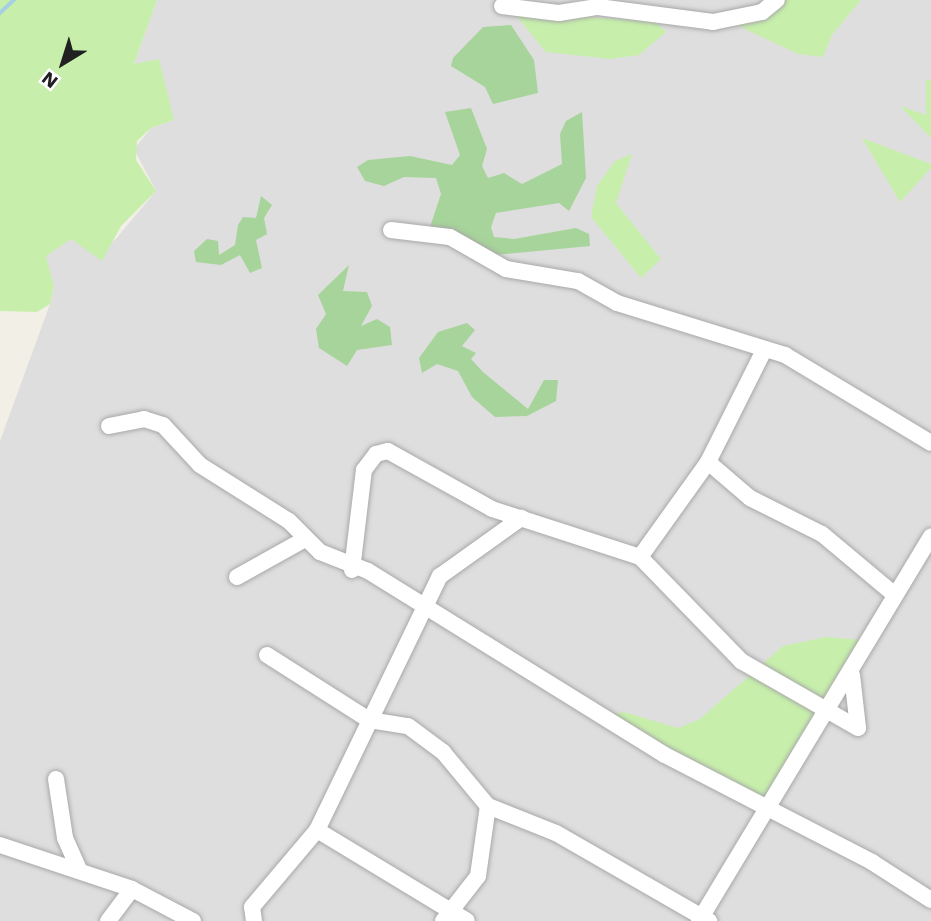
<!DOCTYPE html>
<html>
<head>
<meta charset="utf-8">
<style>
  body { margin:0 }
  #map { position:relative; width:931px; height:921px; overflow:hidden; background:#f2efe7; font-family:"Work Sans",sans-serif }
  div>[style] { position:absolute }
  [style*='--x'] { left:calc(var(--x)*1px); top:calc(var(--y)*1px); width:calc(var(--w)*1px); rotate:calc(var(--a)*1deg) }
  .residential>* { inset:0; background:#dfdede }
  .grass>* { inset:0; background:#c7efab }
  .forest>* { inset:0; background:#a6d49a }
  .stream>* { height:3.5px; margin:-1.75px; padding:0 1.75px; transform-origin:1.75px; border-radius:1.75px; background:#a5cfe2 }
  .roads { filter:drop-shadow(0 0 2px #a8a8a8) drop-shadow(0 0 2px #a8a8a8) }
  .street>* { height:16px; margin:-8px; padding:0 8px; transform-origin:8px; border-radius:8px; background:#fff }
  span { translate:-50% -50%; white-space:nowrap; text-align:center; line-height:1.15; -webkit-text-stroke:6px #fff; paint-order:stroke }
  .north { position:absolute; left:28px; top:28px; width:70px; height:70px; -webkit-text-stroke:5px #fff; paint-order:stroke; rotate:218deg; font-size:19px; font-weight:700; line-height:28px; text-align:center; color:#212121 }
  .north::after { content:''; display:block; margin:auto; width:24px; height:32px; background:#212121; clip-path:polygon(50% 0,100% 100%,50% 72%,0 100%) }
</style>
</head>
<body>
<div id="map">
  <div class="residential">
    <i style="clip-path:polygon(157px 0,931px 0,931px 921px,0 921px,0 441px,50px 304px,54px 286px,45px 256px,71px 239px,114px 241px,156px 191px,134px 149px,151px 128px,174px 120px,134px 64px)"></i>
  </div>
  <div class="grass">
    <i style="clip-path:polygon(0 0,157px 0,134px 64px,159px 59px,174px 120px,151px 128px,137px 141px,136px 160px,156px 191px,121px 226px,102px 261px,71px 239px,46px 256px,54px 286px,50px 304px,37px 312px,0 311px)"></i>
    <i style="clip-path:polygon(783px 0,861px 0,832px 35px,823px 57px,798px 54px,730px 22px)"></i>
    <i style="clip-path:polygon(514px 13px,655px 21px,666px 32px,639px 55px,610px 59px,546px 52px)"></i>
    <i style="clip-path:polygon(926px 80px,931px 80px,931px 138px,900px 106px,926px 115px)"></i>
    <i style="clip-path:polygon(862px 138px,931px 164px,931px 168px,900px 202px)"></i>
    <i style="clip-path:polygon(632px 154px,616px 203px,661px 259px,641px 278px,591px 217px,597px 186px,615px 161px)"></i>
    <i style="clip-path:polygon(826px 637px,872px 641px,769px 807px,609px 715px,624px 712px,678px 728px,700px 719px,783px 646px)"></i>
  </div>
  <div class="forest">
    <i style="clip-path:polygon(511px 25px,534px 60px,538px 93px,493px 104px,485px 87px,451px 66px,453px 58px,483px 27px)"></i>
    <i style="clip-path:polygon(471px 108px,487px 149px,482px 166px,488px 178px,504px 173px,522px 184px,562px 164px,560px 134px,566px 121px,582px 112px,586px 178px,569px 211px,559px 203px,496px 213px,491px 227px,494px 237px,514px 239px,576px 228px,589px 234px,590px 246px,484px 256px,428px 233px,441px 194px,436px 178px,404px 177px,384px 186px,365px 181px,357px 167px,368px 160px,410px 156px,452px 165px,460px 155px,445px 112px)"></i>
    <i style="clip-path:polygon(261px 196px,272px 205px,264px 218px,267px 234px,256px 240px,262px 268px,250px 273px,240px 255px,221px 265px,196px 262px,194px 251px,207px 239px,218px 241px,219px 255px,235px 245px,238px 225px,243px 217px,256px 218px)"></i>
    <i style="clip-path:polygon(349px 265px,343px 291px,367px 292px,372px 306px,361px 326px,377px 319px,390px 327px,392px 345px,357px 350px,347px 366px,319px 348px,316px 329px,326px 314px,318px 295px)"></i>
    <i style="clip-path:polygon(467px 323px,475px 330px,462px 346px,476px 353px,471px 359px,483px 372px,528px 409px,544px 380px,558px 380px,556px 401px,527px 416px,495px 417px,472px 397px,458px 371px,437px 364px,422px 373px,419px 358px,438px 332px)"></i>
  </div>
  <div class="stream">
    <i style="--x:0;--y:13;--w:19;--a:-43"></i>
  </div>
  <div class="roads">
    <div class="street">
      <i style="--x:502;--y:6;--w:57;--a:7"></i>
      <i style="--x:559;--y:13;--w:39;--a:-9"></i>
      <i style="--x:598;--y:7;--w:116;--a:7.4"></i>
      <i style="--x:713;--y:22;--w:50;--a:-11.5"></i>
      <i style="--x:762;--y:12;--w:19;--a:-39"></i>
      <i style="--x:391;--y:230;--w:59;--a:6.8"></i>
      <i style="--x:450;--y:237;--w:64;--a:29.7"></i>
      <i style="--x:506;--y:269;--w:73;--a:9.5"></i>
      <i style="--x:578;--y:281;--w:45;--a:29.4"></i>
      <i style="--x:617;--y:303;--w:176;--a:17.2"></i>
      <i style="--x:785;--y:355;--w:170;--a:31.1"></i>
      <i style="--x:109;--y:426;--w:36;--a:-11"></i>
      <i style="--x:144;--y:419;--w:20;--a:18"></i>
      <i style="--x:163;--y:425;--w:54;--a:47.2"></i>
      <i style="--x:200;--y:465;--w:105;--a:32.2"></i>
      <i style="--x:289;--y:521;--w:44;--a:45"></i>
      <i style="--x:320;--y:552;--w:52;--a:21.6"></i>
      <i style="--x:368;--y:571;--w:349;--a:31.8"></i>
      <i style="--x:665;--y:755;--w:233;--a:27.3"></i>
      <i style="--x:872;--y:862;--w:70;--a:32.8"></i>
      <i style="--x:708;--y:462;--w:55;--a:40.6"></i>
      <i style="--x:750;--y:498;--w:80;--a:26.6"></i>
      <i style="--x:822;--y:534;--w:95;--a:39.9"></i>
      <i style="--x:640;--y:557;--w:117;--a:-54.4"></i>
      <i style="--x:708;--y:462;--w:125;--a:-63.4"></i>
      <i style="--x:352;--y:570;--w:101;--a:-83.2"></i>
      <i style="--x:364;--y:470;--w:20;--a:-53"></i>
      <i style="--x:376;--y:454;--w:12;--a:-14"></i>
      <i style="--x:388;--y:451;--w:119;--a:29.1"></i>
      <i style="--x:492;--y:509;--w:156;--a:18"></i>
      <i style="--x:640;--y:557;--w:145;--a:45.8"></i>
      <i style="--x:741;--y:661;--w:135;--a:29.8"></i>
      <i style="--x:237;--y:577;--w:78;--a:-29.2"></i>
      <i style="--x:267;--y:655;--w:121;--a:32.5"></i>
      <i style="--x:369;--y:720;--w:39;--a:9"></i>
      <i style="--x:408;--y:726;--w:44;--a:36.6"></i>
      <i style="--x:443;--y:752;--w:70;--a:50.2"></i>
      <i style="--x:488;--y:806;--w:73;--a:21.7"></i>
      <i style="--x:556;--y:833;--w:177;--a:29.9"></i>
      <i style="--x:852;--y:675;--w:53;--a:83.5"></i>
      <i style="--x:56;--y:779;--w:60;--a:81.3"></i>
      <i style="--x:65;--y:838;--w:34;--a:66"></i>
      <i style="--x:317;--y:830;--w:175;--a:31.2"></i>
      <i style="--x:0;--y:845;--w:139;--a:18.4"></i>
      <i style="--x:132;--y:889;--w:69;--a:27.7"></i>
      <i style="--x:108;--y:921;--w:40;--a:-53"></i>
      <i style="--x:254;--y:921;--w:14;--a:-98"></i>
      <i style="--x:252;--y:907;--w:101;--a:-49.8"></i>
      <i style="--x:317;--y:830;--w:282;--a:-64.2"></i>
      <i style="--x:440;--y:576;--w:100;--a:-35.6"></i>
      <i style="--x:443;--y:921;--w:57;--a:-52.1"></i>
      <i style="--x:478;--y:876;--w:71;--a:-81.9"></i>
      <i style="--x:699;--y:921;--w:449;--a:-58.9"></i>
    </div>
  </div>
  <div class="north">N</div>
</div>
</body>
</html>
